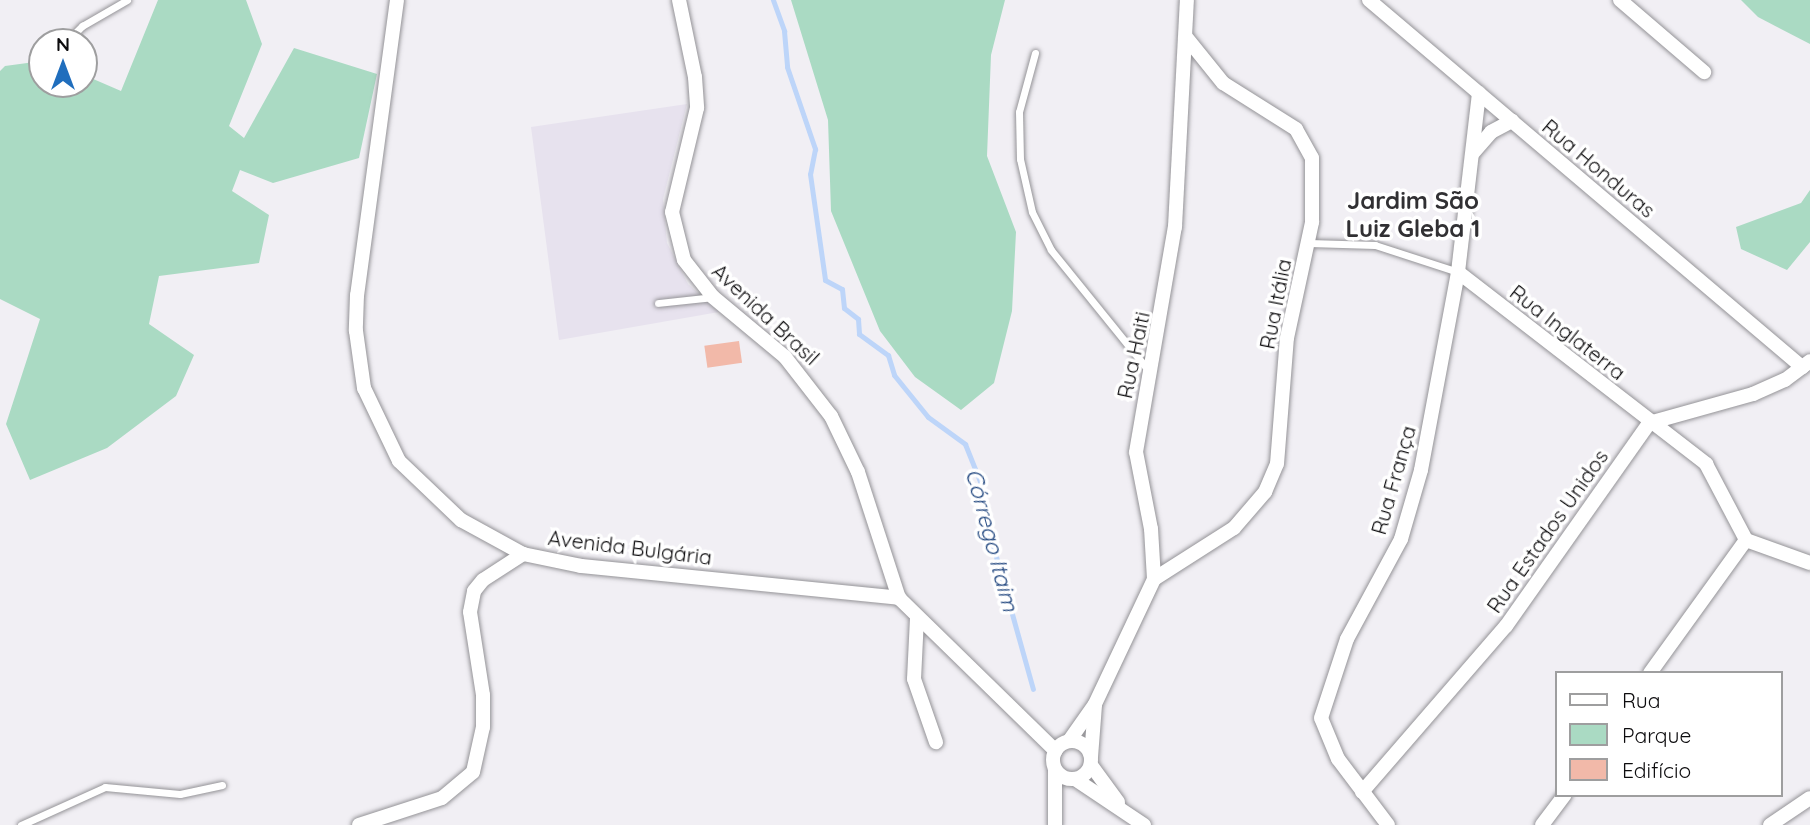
<!DOCTYPE html>
<html>
<head>
<meta charset="utf-8">
<style>
  body { margin:0 }
  #map { position:relative; width:1810px; height:825px; overflow:hidden; background:#f1eff4; font-family:Quicksand,sans-serif }
  div>[style] { position:absolute }
  [style*='--x'] { left:calc(var(--x)*1px); top:calc(var(--y)*1px); width:calc(var(--w)*1px); rotate:calc(var(--a)*1deg) }
  .built>* { inset:0; background:#e7e2ee }
  .green>* { inset:0; background:#aadac3 }
  .stream>* { height:5px; margin:-2.5px; padding:0 2.5px; transform-origin:2.5px; border-radius:2.5px; background:#bdd5f9 }
  .building>* { inset:0; background:#f2b9a9; transform-origin:0 0 }
  .roads { filter:drop-shadow(0 0 2px #949397) drop-shadow(0 0 2px #949397) }
  .service>* { height:7px; margin:-3.5px; padding:0 3.5px; transform-origin:3.5px; border-radius:3.5px; background:#fff }
  .minor>* { height:14px; margin:-7px; padding:0 7px; transform-origin:7px; border-radius:7px; background:#fff }
  .minor>.ring { margin:-7px; padding:0; box-sizing:content-box; background:none; border:14px solid #fff; border-radius:50% }
  span { translate:-50% -50%; white-space:nowrap; text-align:center; line-height:1.15; -webkit-text-stroke:7px #fff; paint-order:stroke }
  .street-label { font-size:21px; color:#0d0c0e }
  .water-label { font-size:23px; color:#284c83; font-style:italic }
  .quarter-label { font-size:24px; color:#313033; font-weight:700 }
  .legend { position:absolute; left:1555px; top:671px; width:228px; height:126px; box-sizing:border-box; background:#fff; border:2px solid #9e9e9f; margin:0; padding:9px 12px; list-style:none; font-size:21px; color:#0d0c0e }
  .legend li { display:flex; align-items:center; gap:14px; height:35px }
  .legend b { width:35px; border:2px solid #9e9e9f }
  .north { position:absolute; left:28px; top:28px; width:70px; height:70px; box-sizing:border-box; background:#fff; border:2px solid #9e9e9f; border-radius:50%; rotate:0deg; font-size:19px; font-weight:700; line-height:28px; text-align:center; color:#0d0c0e }
  .north::after { content:''; display:block; margin:auto; width:24px; height:32px; background:#206ebd; clip-path:polygon(50% 0,100% 100%,50% 72%,0 100%) }
</style>
</head>
<body>
<div id="map">
  <div class="built">
    <i style="clip-path:polygon(687px 104px,663px 199px,667px 243px,688px 284px,719px 312px,559px 340px,531px 127px)"></i>
  </div>
  <div class="green">
    <i style="clip-path:polygon(158px 0,246px 0,262px 44px,229px 126px,244px 138px,294px 48px,377px 74px,359px 158px,273px 183px,240px 170px,232px 191px,269px 215px,259px 263px,159px 276px,149px 324px,194px 355px,176px 396px,107px 448px,30px 480px,6px 424px,40px 319px,0 299px,0 71px,5px 66px,42px 61px,42px 84px,84px 84px,84px 75px,121px 91px)"></i>
    <i style="clip-path:polygon(791px 0,1005px 0,991px 55px,987px 156px,1016px 232px,1012px 311px,994px 383px,961px 410px,915px 377px,880px 331px,831px 211px,828px 120px)"></i>
    <i style="clip-path:polygon(1741px 0,1810px 0,1810px 44px,1758px 17px)"></i>
    <i style="clip-path:polygon(1810px 190px,1810px 242px,1787px 270px,1741px 249px,1736px 227px,1801px 203px)"></i>
  </div>
  <div class="stream">
    <i style="--x:773;--y:0;--w:33;--a:70"></i>
    <i style="--x:784;--y:31;--w:36;--a:85"></i>
    <i style="--x:787;--y:67;--w:87;--a:71.1"></i>
    <i style="--x:815;--y:149;--w:25;--a:101"></i>
    <i style="--x:810;--y:174;--w:107;--a:81.9"></i>
    <i style="--x:825;--y:280;--w:19;--a:28"></i>
    <i style="--x:842;--y:289;--w:19;--a:84"></i>
    <i style="--x:844;--y:308;--w:18;--a:38"></i>
    <i style="--x:858;--y:319;--w:15;--a:86"></i>
    <i style="--x:859;--y:334;--w:36;--a:36"></i>
    <i style="--x:888;--y:355;--w:21;--a:73"></i>
    <i style="--x:894;--y:375;--w:54;--a:51"></i>
    <i style="--x:928;--y:417;--w:46;--a:36.1"></i>
    <i style="--x:965;--y:444;--w:43;--a:68.2"></i>
    <i style="--x:981;--y:484;--w:45;--a:81"></i>
    <i style="--x:988;--y:528;--w:167;--a:74.4"></i>
  </div>
  <div class="building">
    <i style="left:739px;top:341px;width:22px;height:35px;rotate:82deg"></i>
  </div>
  <div class="roads">
    <div class="service">
      <i style="--x:66;--y:42;--w:23;--a:-45"></i>
      <i style="--x:82;--y:26;--w:52;--a:-30"></i>
      <i style="--x:1035;--y:53;--w:61;--a:105.2"></i>
      <i style="--x:1019;--y:112;--w:47;--a:88.8"></i>
      <i style="--x:1020;--y:159;--w:54;--a:77.2"></i>
      <i style="--x:1032;--y:212;--w:42;--a:63.4"></i>
      <i style="--x:1051;--y:250;--w:156;--a:51"></i>
      <i style="--x:1309;--y:243;--w:66;--a:1.7"></i>
      <i style="--x:1375;--y:245;--w:87;--a:18"></i>
      <i style="--x:658;--y:303;--w:55;--a:-6.2"></i>
      <i style="--x:21;--y:825;--w:92;--a:-24.3"></i>
      <i style="--x:105;--y:787;--w:75;--a:5.3"></i>
      <i style="--x:180;--y:794;--w:43;--a:-12.1"></i>
    </div>
    <div class="minor">
      <i style="--x:397;--y:0;--w:298;--a:97.7"></i>
      <i style="--x:357;--y:295;--w:36;--a:92"></i>
      <i style="--x:356;--y:331;--w:58;--a:82"></i>
      <i style="--x:364;--y:388;--w:81;--a:64.4"></i>
      <i style="--x:399;--y:461;--w:86;--a:43.6"></i>
      <i style="--x:461;--y:520;--w:71;--a:28.7"></i>
      <i style="--x:523;--y:554;--w:59;--a:11.7"></i>
      <i style="--x:581;--y:566;--w:320;--a:5.7"></i>
      <i style="--x:679;--y:0;--w:79;--a:78.3"></i>
      <i style="--x:695;--y:77;--w:31;--a:86"></i>
      <i style="--x:697;--y:108;--w:107;--a:103.5"></i>
      <i style="--x:672;--y:212;--w:49;--a:76"></i>
      <i style="--x:684;--y:260;--w:47;--a:51.9"></i>
      <i style="--x:713;--y:297;--w:94;--a:39.8"></i>
      <i style="--x:785;--y:357;--w:75;--a:52.1"></i>
      <i style="--x:831;--y:416;--w:62;--a:64.3"></i>
      <i style="--x:858;--y:472;--w:133;--a:72"></i>
      <i style="--x:899;--y:598;--w:219;--a:44.3"></i>
      <i style="--x:1369;--y:0;--w:568;--a:40.28"></i>
      <i style="--x:1620;--y:0;--w:111;--a:40.6"></i>
      <i style="--x:1473;--y:153;--w:28;--a:-49"></i>
      <i style="--x:1491;--y:132;--w:24;--a:-28"></i>
      <i style="--x:1458;--y:272;--w:314;--a:37.7"></i>
      <i style="--x:1706;--y:464;--w:86;--a:62.2"></i>
      <i style="--x:1154;--y:579;--w:95;--a:-32.5"></i>
      <i style="--x:1234;--y:528;--w:48;--a:-49.3"></i>
      <i style="--x:1265;--y:492;--w:30;--a:-67"></i>
      <i style="--x:1277;--y:464;--w:126;--a:-85.5"></i>
      <i style="--x:1287;--y:338;--w:119;--a:-77.8"></i>
      <i style="--x:1312;--y:222;--w:64;--a:-90"></i>
      <i style="--x:1312;--y:158;--w:33;--a:-119"></i>
      <i style="--x:1296;--y:129;--w:86;--a:-147.8"></i>
      <i style="--x:1223;--y:83;--w:59;--a:-128.8"></i>
      <i style="--x:917;--y:618;--w:61;--a:92.8"></i>
      <i style="--x:914;--y:679;--w:67;--a:70.8"></i>
      <i style="--x:1650;--y:673;--w:164;--a:-54.2"></i>
      <i style="--x:1746;--y:540;--w:68;--a:19.8"></i>
      <i style="--x:1069;--y:741;--w:45;--a:-54.9"></i>
      <i style="--x:1095;--y:704;--w:138;--a:-64.7"></i>
      <i style="--x:1154;--y:579;--w:50;--a:-93.4"></i>
      <i style="--x:1151;--y:529;--w:78;--a:-101"></i>
      <i style="--x:1136;--y:452;--w:228;--a:-80.2"></i>
      <i style="--x:1175;--y:227;--w:227;--a:-87"></i>
      <i class="ring" style="left:1053px;top:741px;width:24px;height:24px"></i>
      <i style="--x:1091;--y:757;--w:52;--a:-85.6"></i>
      <i style="--x:1091;--y:765;--w:46;--a:53.9"></i>
      <i style="--x:1075;--y:779;--w:83;--a:33.7"></i>
      <i style="--x:1362;--y:792;--w:220;--a:-49.1"></i>
      <i style="--x:1506;--y:626;--w:248;--a:-54.8"></i>
      <i style="--x:1649;--y:423;--w:108;--a:-15.6"></i>
      <i style="--x:1753;--y:394;--w:35;--a:-24"></i>
      <i style="--x:1785;--y:380;--w:31;--a:-37"></i>
      <i style="--x:359;--y:825;--w:87;--a:-18"></i>
      <i style="--x:442;--y:798;--w:40;--a:-40"></i>
      <i style="--x:473;--y:772;--w:46;--a:-77.5"></i>
      <i style="--x:483;--y:727;--w:32;--a:-90"></i>
      <i style="--x:483;--y:695;--w:84;--a:-98.9"></i>
      <i style="--x:470;--y:612;--w:21;--a:-79"></i>
      <i style="--x:474;--y:591;--w:14;--a:-51"></i>
      <i style="--x:483;--y:580;--w:48;--a:-33"></i>
      <i style="--x:1055;--y:825;--w:56;--a:-90"></i>
      <i style="--x:1388;--y:825;--w:83;--a:-127.1"></i>
      <i style="--x:1338;--y:759;--w:44;--a:-112.5"></i>
      <i style="--x:1321;--y:718;--w:83;--a:-71.8"></i>
      <i style="--x:1347;--y:639;--w:114;--a:-61.6"></i>
      <i style="--x:1401;--y:539;--w:72;--a:-73.8"></i>
      <i style="--x:1421;--y:470;--w:201;--a:-79.4"></i>
      <i style="--x:1458;--y:272;--w:180;--a:-83.3"></i>
      <i style="--x:1542;--y:825;--w:38;--a:-53"></i>
      <i style="--x:1770;--y:825;--w:48;--a:-34"></i>
    </div>
  </div>
  <div class="street-label">
    <span style="left:1599px;top:168px;rotate:40deg">Rua Honduras</span>
    <span style="left:1275px;top:304px;rotate:-79deg">Rua Itália</span>
    <span style="left:766px;top:314px;rotate:43deg">Avenida Brasil</span>
    <span style="left:1568px;top:332px;rotate:38deg">Rua Inglaterra</span>
    <span style="left:1133px;top:355px;rotate:-78deg">Rua Haiti</span>
    <span style="left:1393px;top:480px;rotate:-74deg">Rua França</span>
    <span style="left:1547px;top:531px;rotate:-55deg">Rua Estados Unidos</span>
    <span style="left:630px;top:547px;rotate:7deg">Avenida Bulgária</span>
  </div>
  <div class="water-label">
    <span style="left:992px;top:540px;rotate:75deg">Córrego Itaim</span>
  </div>
  <div class="quarter-label">
    <span style="left:1413px;top:215px">Jardim São<br>Luiz Gleba 1</span>
  </div>
  <ul class="legend">
  <li><b style="height:9px;background:#fff"></b>Rua</li>
  <li><b style="height:19px;background:#aadac3"></b>Parque</li>
  <li><b style="height:19px;background:#f2b9a9"></b>Edifício</li>
  </ul>
  <div class="north">N</div>
</div>
</body>
</html>
